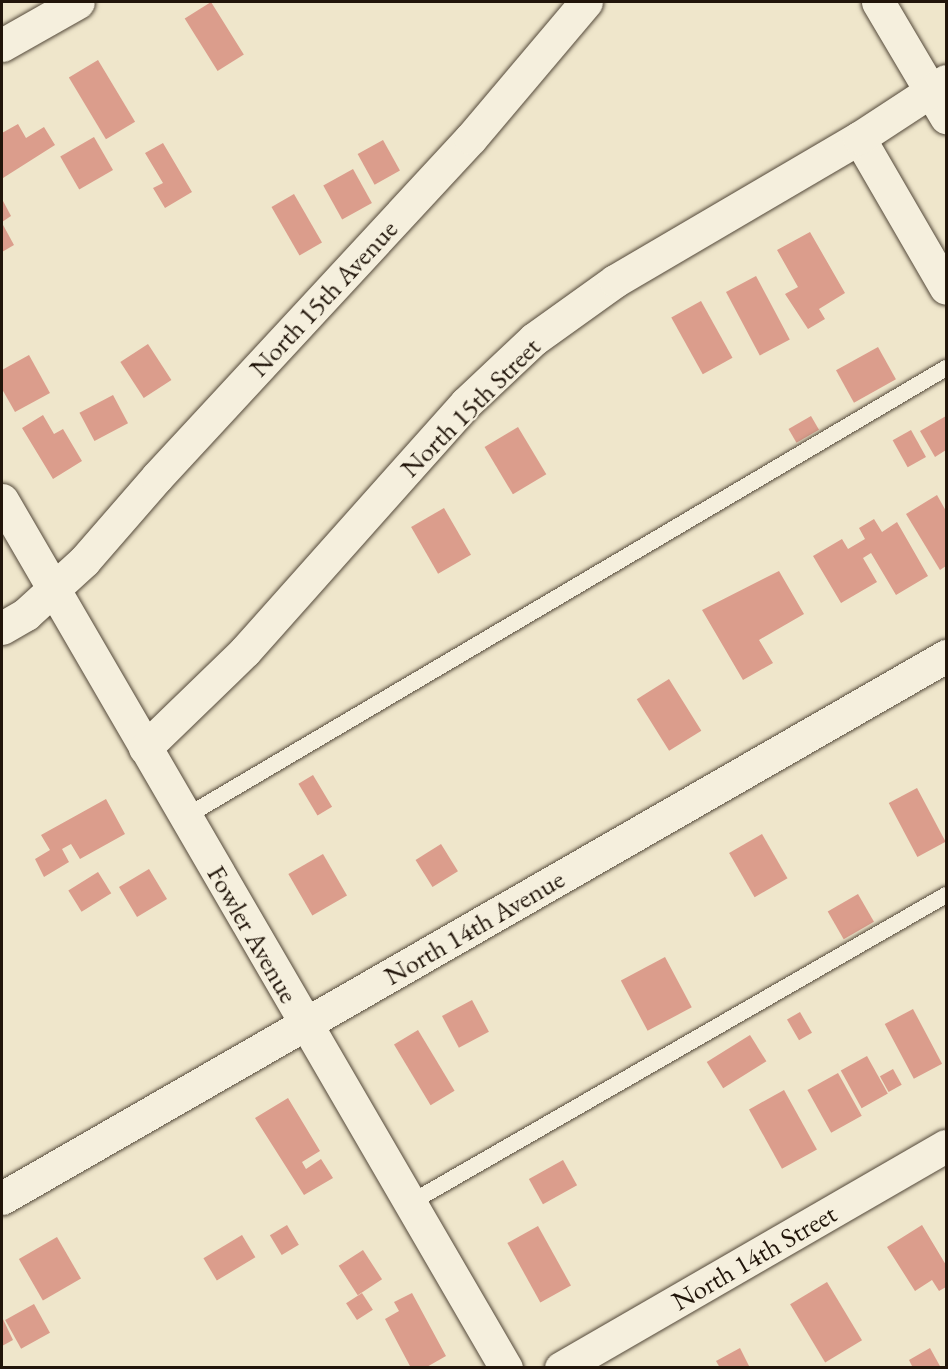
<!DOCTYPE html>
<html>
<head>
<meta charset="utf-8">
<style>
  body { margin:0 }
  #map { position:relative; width:948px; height:1369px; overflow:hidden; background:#efe6cb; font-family:"EB Garamond",serif }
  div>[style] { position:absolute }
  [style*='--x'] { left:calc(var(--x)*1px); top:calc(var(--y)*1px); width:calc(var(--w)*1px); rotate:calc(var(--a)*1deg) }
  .building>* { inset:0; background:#db9d8c; transform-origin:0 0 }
  .roads { filter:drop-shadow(0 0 2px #54493a) drop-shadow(0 0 2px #54493a) }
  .lane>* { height:16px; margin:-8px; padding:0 8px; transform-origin:8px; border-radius:8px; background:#f5efdd }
  .street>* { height:33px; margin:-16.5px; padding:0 16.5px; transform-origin:16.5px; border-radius:16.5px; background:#f5efdd }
  .secondary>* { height:33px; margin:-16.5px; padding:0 16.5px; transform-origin:16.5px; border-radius:16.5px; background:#f5efdd }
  span { translate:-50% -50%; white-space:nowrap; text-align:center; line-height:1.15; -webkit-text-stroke:4.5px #f5efdd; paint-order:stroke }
  .street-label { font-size:27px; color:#21150a }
  .frame { position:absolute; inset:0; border:3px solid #21150a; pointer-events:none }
</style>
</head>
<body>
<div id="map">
  <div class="building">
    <i style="left:211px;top:2px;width:62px;height:31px;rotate:58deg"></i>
    <i style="left:98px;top:60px;width:72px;height:34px;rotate:59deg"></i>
    <i style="clip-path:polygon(18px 124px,26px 138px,44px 127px,55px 145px,3px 178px,2px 133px)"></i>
    <i style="left:94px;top:137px;width:38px;height:39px;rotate:60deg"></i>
    <i style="left:383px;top:140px;width:35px;height:29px;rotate:61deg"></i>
    <i style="clip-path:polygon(163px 143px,192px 192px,165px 208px,153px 188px,163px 183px,145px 153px)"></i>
    <i style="left:353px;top:169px;width:39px;height:34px;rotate:61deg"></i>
    <i style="left:294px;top:194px;width:56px;height:26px;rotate:60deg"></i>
    <i style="clip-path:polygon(2px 199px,11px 216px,2px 222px)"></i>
    <i style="clip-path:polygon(2px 223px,14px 245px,2px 252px)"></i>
    <i style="clip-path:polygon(810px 232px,845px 293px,819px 309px,825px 319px,808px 329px,785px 294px,798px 287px,777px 250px)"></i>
    <i style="left:756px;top:276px;width:72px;height:34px;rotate:62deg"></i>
    <i style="left:701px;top:301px;width:65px;height:34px;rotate:61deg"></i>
    <i style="left:148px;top:344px;width:43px;height:33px;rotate:57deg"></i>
    <i style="left:878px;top:347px;width:37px;height:48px;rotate:61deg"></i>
    <i style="clip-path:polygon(29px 355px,50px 393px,15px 412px,2px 389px,2px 370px)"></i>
    <i style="left:113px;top:395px;width:32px;height:38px;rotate:62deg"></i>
    <i style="clip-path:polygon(43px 415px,54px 434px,63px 429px,82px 461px,53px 479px,22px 428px)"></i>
    <i style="left:811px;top:416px;width:16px;height:26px;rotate:60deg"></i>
    <i style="clip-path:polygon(946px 416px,946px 450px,935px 457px,920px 431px)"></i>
    <i style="left:518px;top:427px;width:55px;height:39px;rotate:59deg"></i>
    <i style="left:911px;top:430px;width:31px;height:21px;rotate:61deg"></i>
    <i style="clip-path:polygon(937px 495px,946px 511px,946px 566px,940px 570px,906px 514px)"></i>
    <i style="left:444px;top:508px;width:54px;height:38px;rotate:60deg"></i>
    <i style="clip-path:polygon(874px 519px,882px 532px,897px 522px,928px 576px,896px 595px,871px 553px,863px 558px,877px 582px,841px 603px,813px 556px,842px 539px,848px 549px,865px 539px,859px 528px)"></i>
    <i style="clip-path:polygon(779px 571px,804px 614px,759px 640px,773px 663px,743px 680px,702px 610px)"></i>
    <i style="left:669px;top:679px;width:61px;height:38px;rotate:58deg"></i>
    <i style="left:313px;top:775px;width:37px;height:17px;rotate:59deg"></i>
    <i style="left:917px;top:788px;width:61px;height:32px;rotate:62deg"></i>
    <i style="clip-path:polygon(106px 799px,125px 834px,80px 859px,71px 844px,62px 849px,69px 862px,44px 877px,35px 859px,50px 850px,41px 835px)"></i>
    <i style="left:762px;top:834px;width:51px;height:38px;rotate:60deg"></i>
    <i style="left:441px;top:844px;width:32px;height:30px;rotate:58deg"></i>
    <i style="left:323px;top:854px;width:48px;height:40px;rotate:60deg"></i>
    <i style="left:149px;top:869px;width:35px;height:35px;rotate:59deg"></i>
    <i style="left:98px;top:872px;width:25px;height:35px;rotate:58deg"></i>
    <i style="left:858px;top:894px;width:32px;height:35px;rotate:60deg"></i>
    <i style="left:665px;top:957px;width:57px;height:50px;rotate:62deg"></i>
    <i style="left:472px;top:1000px;width:36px;height:34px;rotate:62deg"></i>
    <i style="left:913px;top:1009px;width:62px;height:32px;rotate:62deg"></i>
    <i style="left:800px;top:1012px;width:24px;height:15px;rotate:60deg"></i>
    <i style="left:418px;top:1030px;width:71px;height:28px;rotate:59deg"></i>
    <i style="left:750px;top:1035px;width:31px;height:51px;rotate:58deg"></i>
    <i style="left:867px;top:1056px;width:43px;height:30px;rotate:61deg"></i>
    <i style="left:893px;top:1069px;width:18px;height:15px;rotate:61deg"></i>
    <i style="left:838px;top:1073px;width:49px;height:35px;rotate:61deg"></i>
    <i style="left:784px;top:1090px;width:68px;height:40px;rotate:61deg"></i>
    <i style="clip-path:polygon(288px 1098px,320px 1151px,302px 1162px,306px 1169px,321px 1159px,333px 1178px,304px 1195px,255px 1118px)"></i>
    <i style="left:563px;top:1160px;width:29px;height:39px;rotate:61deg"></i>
    <i style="left:287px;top:1225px;width:23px;height:20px;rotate:59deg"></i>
    <i style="clip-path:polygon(922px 1225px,946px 1265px,946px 1287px,939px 1291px,932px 1280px,915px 1291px,887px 1247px)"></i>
    <i style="left:538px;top:1226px;width:68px;height:35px;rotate:61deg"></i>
    <i style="left:242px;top:1235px;width:26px;height:45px;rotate:59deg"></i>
    <i style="left:57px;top:1237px;width:48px;height:44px;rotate:60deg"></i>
    <i style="left:363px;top:1250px;width:35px;height:29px;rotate:57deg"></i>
    <i style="left:827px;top:1282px;width:68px;height:43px;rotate:59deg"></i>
    <i style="left:362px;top:1293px;width:20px;height:19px;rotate:57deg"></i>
    <i style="clip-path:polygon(412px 1293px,446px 1356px,425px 1368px,411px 1368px,385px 1319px,399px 1311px,394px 1302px)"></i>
    <i style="left:34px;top:1304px;width:33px;height:33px;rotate:61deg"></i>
    <i style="clip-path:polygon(2px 1317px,13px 1340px,2px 1346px)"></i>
    <i style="clip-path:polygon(740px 1348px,750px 1368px,720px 1368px,716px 1361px)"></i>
    <i style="clip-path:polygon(930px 1348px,941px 1368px,913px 1368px,909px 1360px)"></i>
  </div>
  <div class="roads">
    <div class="lane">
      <i style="--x:185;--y:817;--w:884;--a:-30.54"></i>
      <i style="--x:410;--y:1203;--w:618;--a:-29.88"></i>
    </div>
    <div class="street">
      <i style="--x:878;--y:2;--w:134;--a:59.4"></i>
      <i style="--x:859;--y:138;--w:173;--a:59.9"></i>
      <i style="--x:2;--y:500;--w:1004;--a:59.86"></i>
      <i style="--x:2;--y:628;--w:28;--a:-30"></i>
      <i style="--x:26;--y:614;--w:79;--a:-42.4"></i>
      <i style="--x:84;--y:561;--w:111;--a:-49"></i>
      <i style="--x:157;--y:477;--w:462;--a:-47.2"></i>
      <i style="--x:471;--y:138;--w:178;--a:-49.8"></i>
      <i style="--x:145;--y:748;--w:139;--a:-44.1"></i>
      <i style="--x:245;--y:651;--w:332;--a:-48.3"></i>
      <i style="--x:466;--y:403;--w:93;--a:-43.3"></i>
      <i style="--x:534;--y:339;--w:100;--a:-35.6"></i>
      <i style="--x:615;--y:281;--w:283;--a:-30.4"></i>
      <i style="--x:859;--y:138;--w:104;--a:-33.2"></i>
      <i style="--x:2;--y:1198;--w:1089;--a:-29.86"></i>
      <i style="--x:561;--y:1368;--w:444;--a:-30"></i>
    </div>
    <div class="secondary">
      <i style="--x:2;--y:45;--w:87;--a:-29.5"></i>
    </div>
  </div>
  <div class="street-label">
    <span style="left:323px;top:298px;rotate:-47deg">North 15th Avenue</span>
    <span style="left:470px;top:407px;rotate:-45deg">North 15th Street</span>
    <span style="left:474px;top:927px;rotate:-30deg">North 14th Avenue</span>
    <span style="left:253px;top:934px;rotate:60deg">Fowler Avenue</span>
    <span style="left:754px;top:1257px;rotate:-30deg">North 14th Street</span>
  </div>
  <div class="frame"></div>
</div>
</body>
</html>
